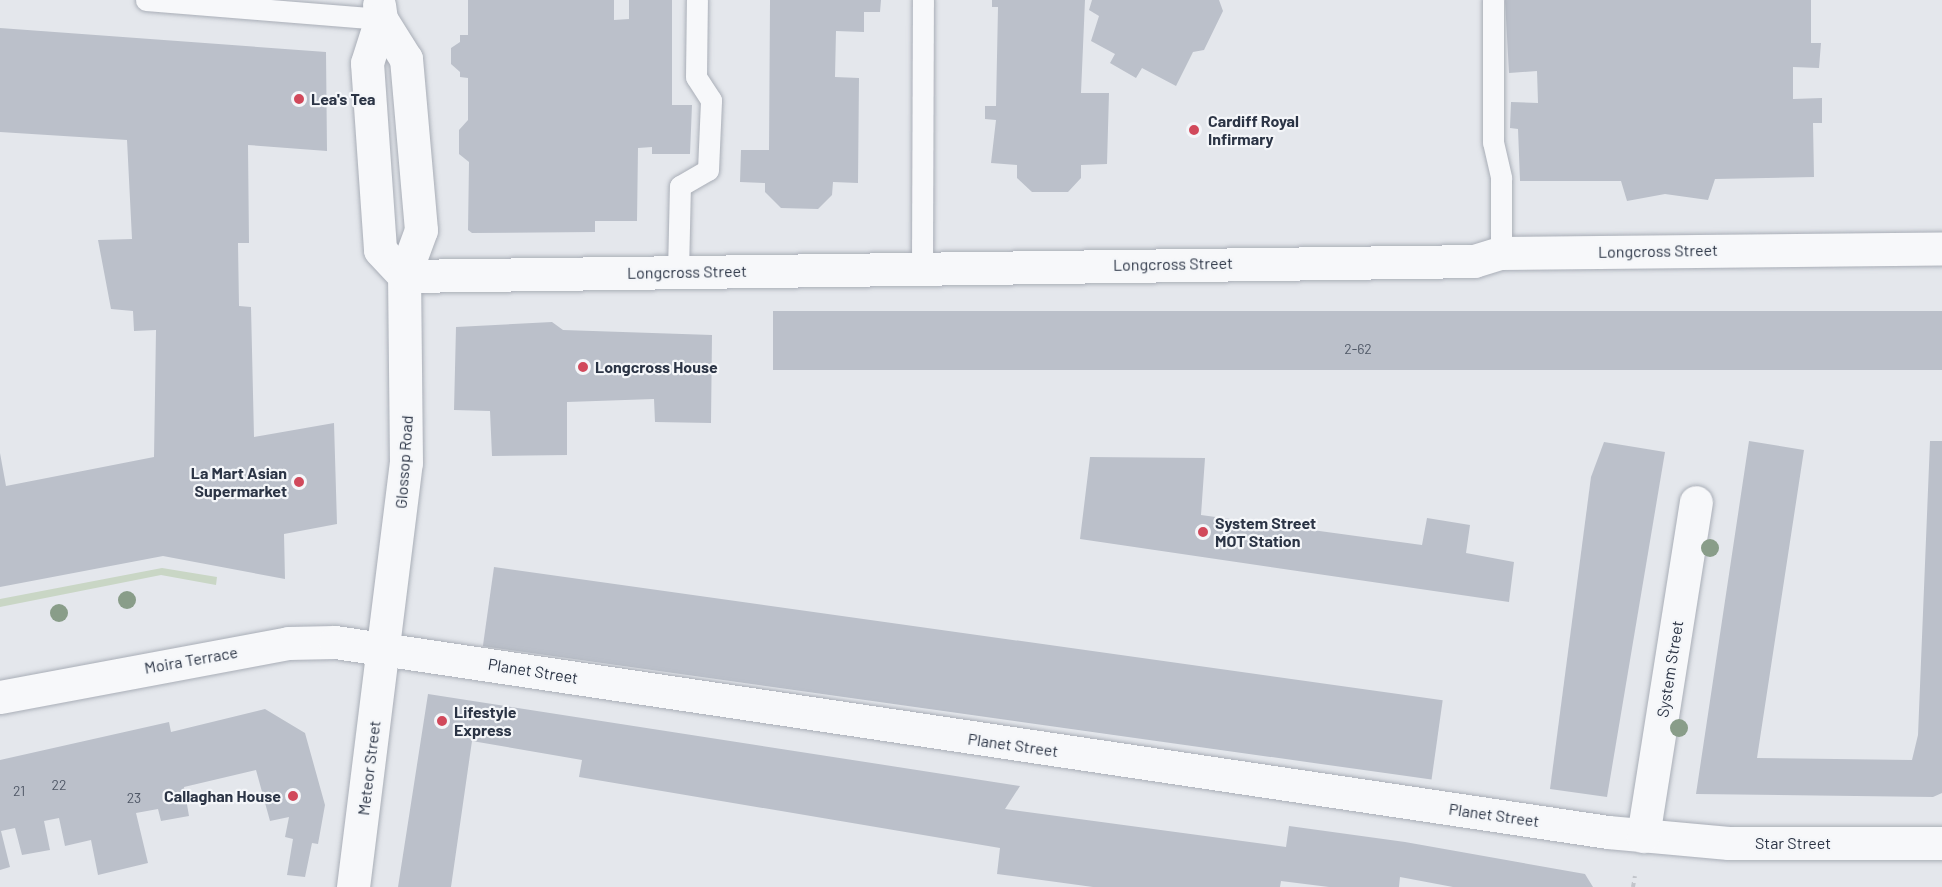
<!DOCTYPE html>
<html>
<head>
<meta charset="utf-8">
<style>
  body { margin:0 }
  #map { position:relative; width:1942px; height:887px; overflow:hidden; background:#e4e7ec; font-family:Barlow,sans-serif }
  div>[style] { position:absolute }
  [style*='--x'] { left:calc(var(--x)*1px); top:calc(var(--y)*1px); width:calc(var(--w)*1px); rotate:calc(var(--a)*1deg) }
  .green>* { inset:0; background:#c9d6c5 }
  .building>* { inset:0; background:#bbc0ca; transform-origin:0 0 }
  .path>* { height:4px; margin-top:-2px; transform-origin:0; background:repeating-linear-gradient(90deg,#c2c5cb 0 4.5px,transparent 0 9px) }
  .roads { filter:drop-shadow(0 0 2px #a9aeb7) drop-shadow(0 0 2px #a9aeb7) }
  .service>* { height:21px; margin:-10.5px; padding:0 10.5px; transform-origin:10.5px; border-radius:10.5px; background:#f7f8fa }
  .minor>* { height:33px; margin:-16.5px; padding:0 16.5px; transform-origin:16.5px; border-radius:16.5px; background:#f7f8fa }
  .trees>* { width:18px; height:18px; margin:-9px; border-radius:50%; background:#899d89 }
  .dots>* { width:16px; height:16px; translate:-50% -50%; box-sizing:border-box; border:3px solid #f4f6f9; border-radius:50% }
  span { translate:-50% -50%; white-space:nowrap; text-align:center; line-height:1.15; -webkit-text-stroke:4.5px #f4f6f9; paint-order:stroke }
  .number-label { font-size:14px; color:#4f5766 }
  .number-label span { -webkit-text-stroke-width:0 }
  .poi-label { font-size:16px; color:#2b3445; font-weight:700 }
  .left { translate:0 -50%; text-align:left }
  .right { translate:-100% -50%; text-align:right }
  .street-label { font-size:16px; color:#2b3445 }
</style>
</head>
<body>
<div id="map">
  <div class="green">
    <i style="clip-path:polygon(162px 568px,217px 577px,216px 585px,161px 575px,0 607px,0 599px)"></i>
  </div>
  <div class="building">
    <i style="clip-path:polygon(468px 0,614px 0,614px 20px,629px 19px,629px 0,672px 0,672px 105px,692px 105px,690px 154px,652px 154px,652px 147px,638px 148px,637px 221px,595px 221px,595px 232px,472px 233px,468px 230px,469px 162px,459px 154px,459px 130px,468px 120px,468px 78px,460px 77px,460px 72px,451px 64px,451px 48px,460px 42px,460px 35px,468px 35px)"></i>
    <i style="clip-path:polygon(770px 0,881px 0,880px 12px,864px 12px,864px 32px,836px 31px,835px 77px,859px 78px,858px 183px,833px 182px,832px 195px,818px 209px,781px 208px,765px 192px,765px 183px,740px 182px,741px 150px,769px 150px)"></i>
    <i style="clip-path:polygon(992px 0,1085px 0,1081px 93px,1109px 93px,1107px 164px,1081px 165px,1081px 178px,1068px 192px,1032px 192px,1017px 178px,1017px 165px,991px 163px,996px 120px,985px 119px,985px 106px,996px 106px,998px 7px,992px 7px)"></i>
    <i style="clip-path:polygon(1092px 0,1219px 0,1223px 11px,1204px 50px,1193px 52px,1176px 86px,1142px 68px,1136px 78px,1110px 63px,1115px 54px,1091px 41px,1099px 16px,1089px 10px)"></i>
    <i style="clip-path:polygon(1505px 0,1811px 0,1811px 43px,1821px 43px,1819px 68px,1793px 67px,1793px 99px,1822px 98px,1822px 123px,1813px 123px,1814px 177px,1715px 179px,1708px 200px,1665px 194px,1627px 201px,1621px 181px,1520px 181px,1518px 129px,1510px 128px,1511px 102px,1538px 103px,1537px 71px,1509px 73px)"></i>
    <i style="clip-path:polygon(0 28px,326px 52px,327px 151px,248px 145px,249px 243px,238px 243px,239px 306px,251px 307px,254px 437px,334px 423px,337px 524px,284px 534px,285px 579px,163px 556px,0 587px,0 453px,6px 486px,154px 457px,156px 330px,134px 331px,133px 311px,111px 309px,98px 240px,132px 239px,127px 140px,0 132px)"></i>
    <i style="left:1942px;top:311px;width:59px;height:1169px;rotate:90deg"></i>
    <i style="clip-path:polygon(552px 322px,563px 330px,712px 335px,711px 423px,655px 422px,654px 399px,567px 402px,567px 455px,492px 456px,490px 411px,454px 410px,456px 327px)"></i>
    <i style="clip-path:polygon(1749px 441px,1804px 450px,1757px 758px,1912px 760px,1918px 735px,1930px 441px,1942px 441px,1942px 793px,1933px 797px,1696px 794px)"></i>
    <i style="clip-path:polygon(1604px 442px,1665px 452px,1607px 797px,1550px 789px,1591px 477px)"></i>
    <i style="clip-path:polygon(1090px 457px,1205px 458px,1201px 515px,1422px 545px,1427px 518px,1470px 525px,1466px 553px,1514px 562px,1509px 602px,1080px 539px)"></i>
    <i style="left:494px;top:567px;width:958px;height:80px;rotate:8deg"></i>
    <i style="clip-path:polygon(428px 694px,1020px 786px,1005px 809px,1286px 847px,1289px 826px,1405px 842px,1585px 874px,1593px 887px,1453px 887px,1400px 877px,1399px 887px,1329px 887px,1281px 881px,1280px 887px,1093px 887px,997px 874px,1000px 848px,579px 777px,582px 760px,472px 741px,451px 887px,398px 887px)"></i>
    <i style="clip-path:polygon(265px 709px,305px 733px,325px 805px,318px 844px,312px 843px,305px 877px,287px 875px,293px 839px,285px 837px,289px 817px,270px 821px,256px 770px,184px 787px,189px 816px,161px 821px,158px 809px,136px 813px,148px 863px,98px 875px,91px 840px,65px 846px,59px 818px,44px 821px,50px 850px,22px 855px,15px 828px,1px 831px,10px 867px,0 870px,0 760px,169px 722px,171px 732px)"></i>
  </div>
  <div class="path">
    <i style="--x:1633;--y:887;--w:11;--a:-80"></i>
  </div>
  <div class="roads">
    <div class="service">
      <i style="--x:146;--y:0;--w:236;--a:4.6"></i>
      <i style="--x:1493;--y:0;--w:142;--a:90"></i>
      <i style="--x:1493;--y:142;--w:37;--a:77"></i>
      <i style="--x:1501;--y:178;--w:75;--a:90"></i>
      <i style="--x:922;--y:268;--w:268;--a:-89.8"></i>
      <i style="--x:678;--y:272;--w:86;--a:-88.7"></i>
      <i style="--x:680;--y:186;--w:32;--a:-30"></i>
      <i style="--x:708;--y:170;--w:70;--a:-87.5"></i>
      <i style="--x:711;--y:100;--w:27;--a:-123"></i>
      <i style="--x:696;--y:77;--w:77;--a:-89.3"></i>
    </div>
    <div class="minor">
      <i style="--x:379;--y:5;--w:14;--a:82"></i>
      <i style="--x:381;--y:19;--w:46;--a:107.7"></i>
      <i style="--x:367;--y:63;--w:187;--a:86"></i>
      <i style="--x:380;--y:250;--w:35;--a:47"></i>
      <i style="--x:404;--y:276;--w:1070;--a:-0.8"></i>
      <i style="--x:1474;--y:261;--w:28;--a:-17"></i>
      <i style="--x:1501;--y:253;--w:441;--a:-0.6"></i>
      <i style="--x:0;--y:697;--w:293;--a:-10.6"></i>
      <i style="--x:288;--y:643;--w:47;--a:-1.2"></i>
      <i style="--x:335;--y:642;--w:1287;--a:8.49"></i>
      <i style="--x:1608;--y:832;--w:121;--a:5.2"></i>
      <i style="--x:1729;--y:843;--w:213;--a:0"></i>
      <i style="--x:1643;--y:836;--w:338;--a:-81"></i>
      <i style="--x:353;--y:887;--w:427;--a:-82.9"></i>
      <i style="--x:406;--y:463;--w:187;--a:-90.6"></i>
      <i style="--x:404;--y:276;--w:49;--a:-69.7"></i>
      <i style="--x:421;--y:230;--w:172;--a:-95"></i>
      <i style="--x:406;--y:59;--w:47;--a:-122"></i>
    </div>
  </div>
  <div class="trees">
    <i style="left:1710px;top:548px"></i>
    <i style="left:127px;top:600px"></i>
    <i style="left:59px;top:613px"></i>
    <i style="left:1679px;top:728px"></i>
  </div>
  <div class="dots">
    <i style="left:299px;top:99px;background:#d1495b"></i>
    <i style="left:1194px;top:130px;background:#d1495b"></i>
    <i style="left:583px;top:367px;background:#d1495b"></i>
    <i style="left:299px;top:482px;background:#d1495b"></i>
    <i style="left:1203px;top:532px;background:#d1495b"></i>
    <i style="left:442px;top:721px;background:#d1495b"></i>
    <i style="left:293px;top:796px;background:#d1495b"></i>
  </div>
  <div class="number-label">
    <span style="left:1358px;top:349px">2-62</span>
    <span style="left:59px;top:785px">22</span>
    <span style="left:19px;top:791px">21</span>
    <span style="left:134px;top:798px">23</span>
  </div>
  <div class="poi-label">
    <span class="left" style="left:311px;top:99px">Lea's Tea</span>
    <span class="left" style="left:1208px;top:130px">Cardiff Royal<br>Infirmary</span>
    <span class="left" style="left:595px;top:367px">Longcross House</span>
    <span class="right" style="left:287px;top:482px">La Mart Asian<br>Supermarket</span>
    <span class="left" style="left:1215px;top:532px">System Street<br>MOT Station</span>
    <span class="left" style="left:454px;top:721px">Lifestyle<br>Express</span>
    <span class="right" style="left:281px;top:796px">Callaghan House</span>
  </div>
  <div class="street-label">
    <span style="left:1658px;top:251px;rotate:-1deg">Longcross Street</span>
    <span style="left:1173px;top:264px;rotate:-1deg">Longcross Street</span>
    <span style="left:687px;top:272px;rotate:-1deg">Longcross Street</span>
    <span style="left:404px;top:462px;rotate:-86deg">Glossop Road</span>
    <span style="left:191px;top:660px;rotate:-10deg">Moira Terrace</span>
    <span style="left:1670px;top:669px;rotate:-81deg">System Street</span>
    <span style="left:533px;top:671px;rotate:9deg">Planet Street</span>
    <span style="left:1013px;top:745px;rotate:8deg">Planet Street</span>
    <span style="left:369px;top:768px;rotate:-83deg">Meteor Street</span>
    <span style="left:1494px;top:815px;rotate:8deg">Planet Street</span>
    <span style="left:1793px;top:843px">Star Street</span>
  </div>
</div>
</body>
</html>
